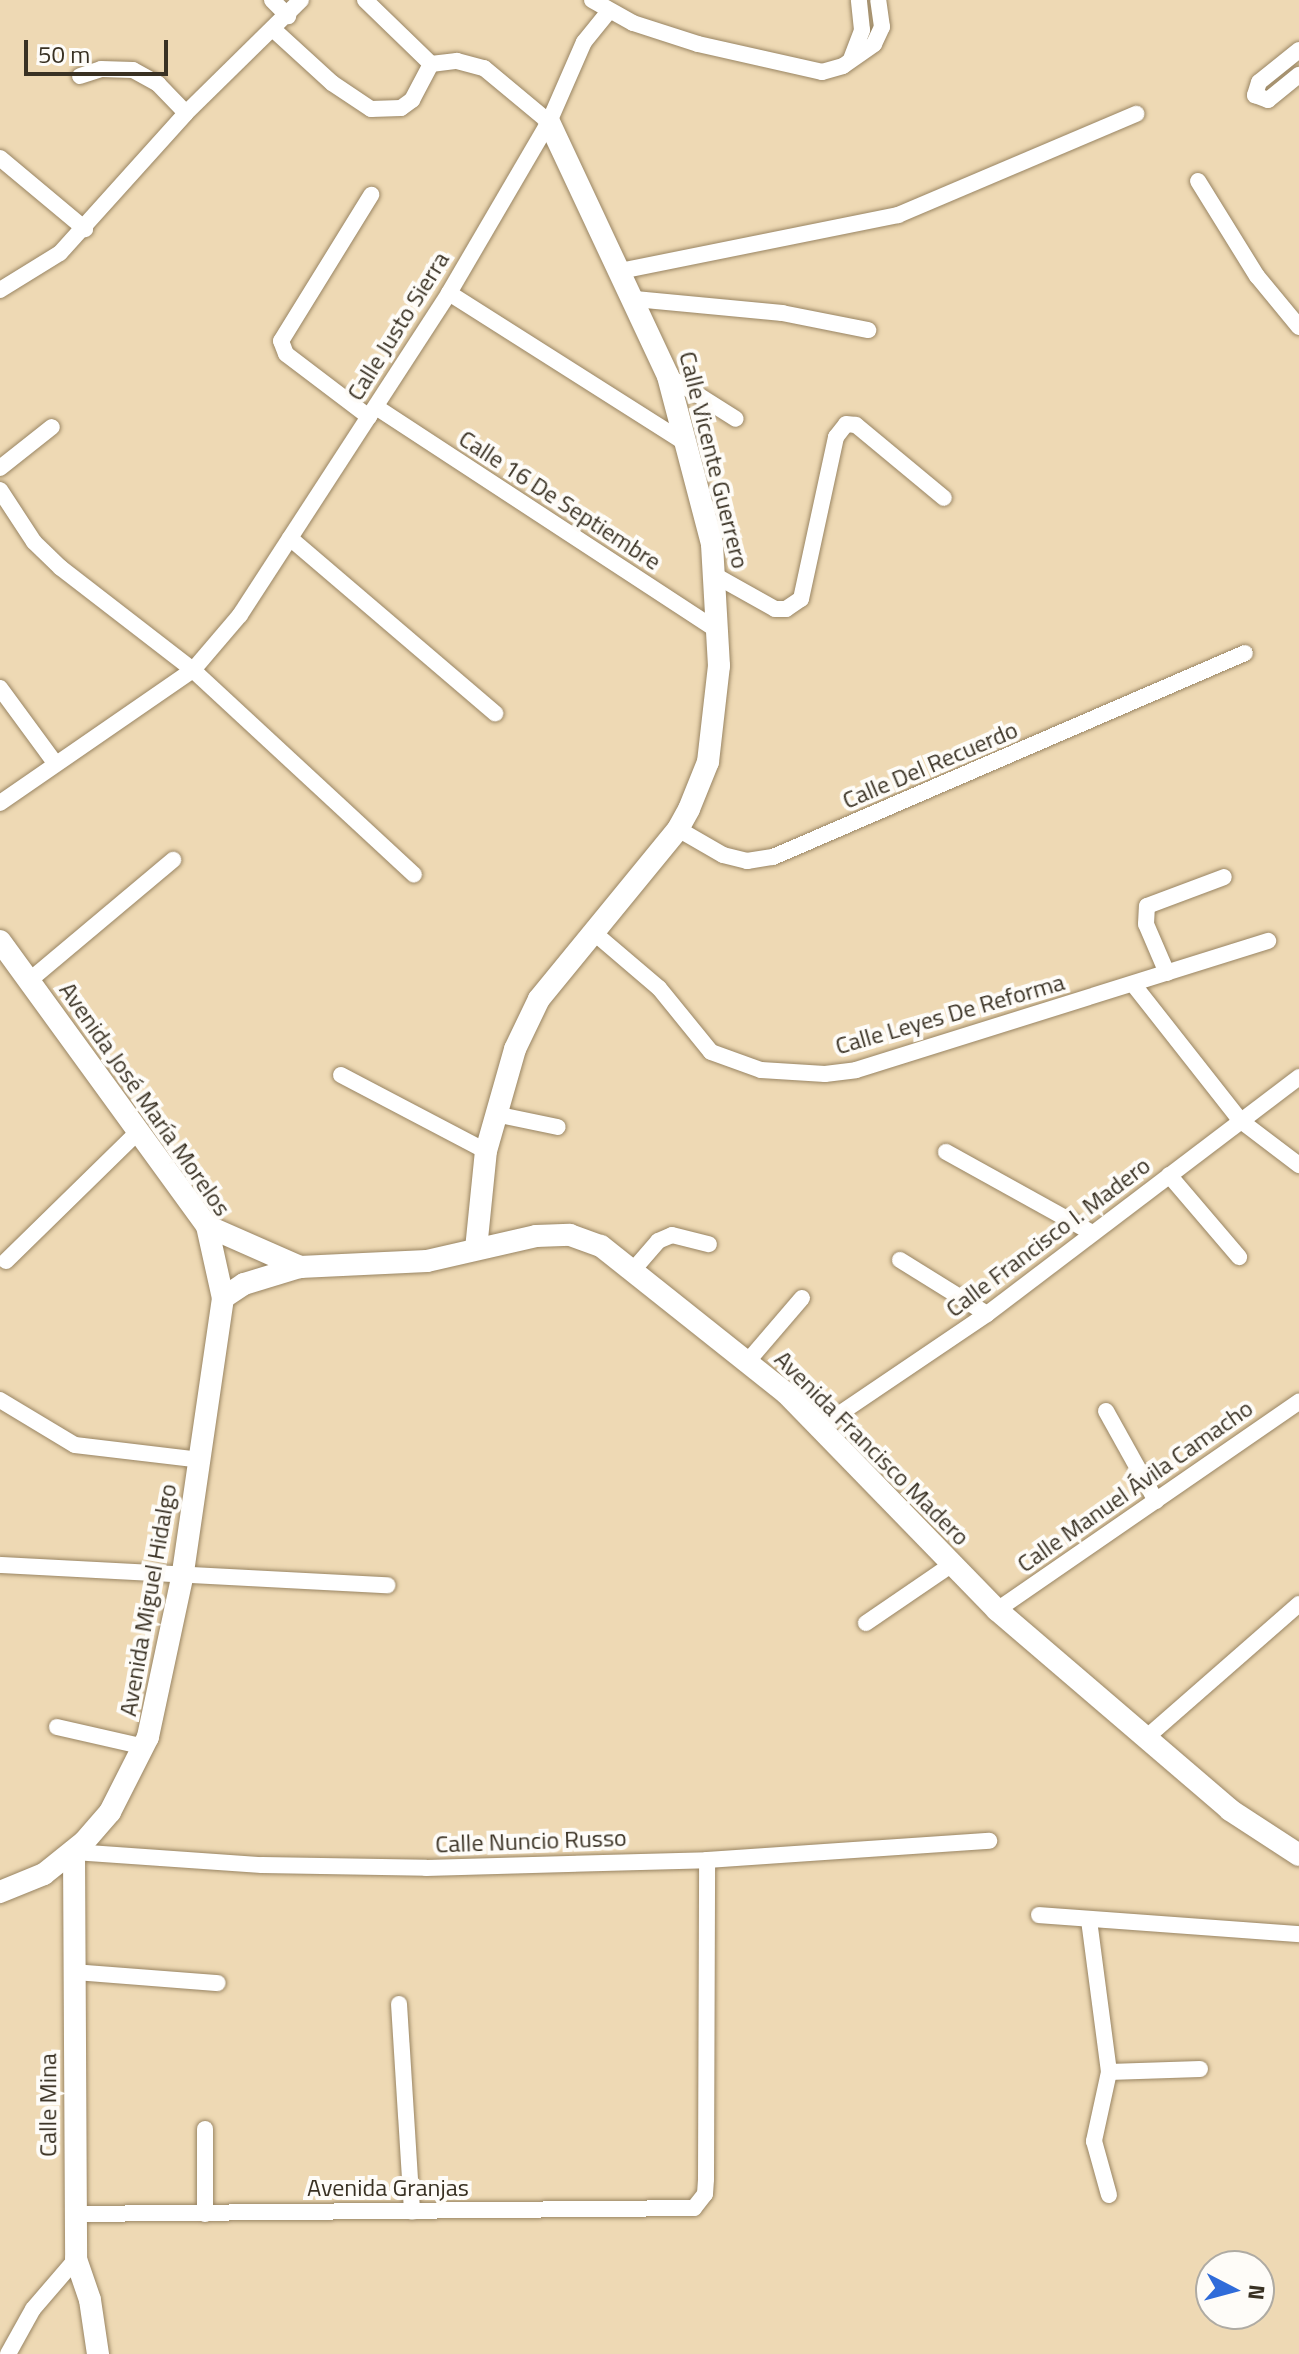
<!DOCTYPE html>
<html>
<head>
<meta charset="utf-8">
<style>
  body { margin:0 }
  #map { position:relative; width:1299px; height:2354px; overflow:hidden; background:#eed9b4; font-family:"Titillium Web",sans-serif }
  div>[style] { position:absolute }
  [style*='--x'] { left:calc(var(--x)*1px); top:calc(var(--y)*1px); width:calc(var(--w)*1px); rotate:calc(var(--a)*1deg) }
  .roads { filter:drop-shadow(0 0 2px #998563) drop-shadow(0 0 2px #998563) }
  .minor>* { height:16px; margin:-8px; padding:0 8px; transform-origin:8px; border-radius:8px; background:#fff }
  .tertiary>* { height:22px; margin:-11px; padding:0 11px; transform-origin:11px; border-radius:11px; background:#fff }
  span { translate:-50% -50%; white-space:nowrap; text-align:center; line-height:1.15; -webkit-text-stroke:8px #fefcf8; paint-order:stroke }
  .street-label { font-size:24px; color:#393123 }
  .north { position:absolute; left:1195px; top:2250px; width:80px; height:80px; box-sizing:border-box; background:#fefcf8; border:2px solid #afaba3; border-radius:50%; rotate:96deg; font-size:22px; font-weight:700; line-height:32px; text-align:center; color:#393123 }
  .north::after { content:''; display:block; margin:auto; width:28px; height:36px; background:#2f6bd9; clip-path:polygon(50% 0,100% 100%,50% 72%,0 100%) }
  .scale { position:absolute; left:24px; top:40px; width:144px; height:36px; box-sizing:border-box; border:4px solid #393123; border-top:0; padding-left:10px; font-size:24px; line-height:28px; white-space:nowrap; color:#393123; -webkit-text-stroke:6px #fefcf8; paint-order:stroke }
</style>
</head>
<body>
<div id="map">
  <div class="roads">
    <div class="minor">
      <i style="--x:272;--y:0;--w:23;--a:45"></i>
      <i style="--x:365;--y:0;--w:92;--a:44.1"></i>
      <i style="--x:431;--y:64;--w:26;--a:-7"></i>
      <i style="--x:457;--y:61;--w:28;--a:15"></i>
      <i style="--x:484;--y:68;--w:85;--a:39.7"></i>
      <i style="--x:592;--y:0;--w:47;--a:29.3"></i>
      <i style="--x:633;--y:23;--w:68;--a:17.9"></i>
      <i style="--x:698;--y:44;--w:127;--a:12.7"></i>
      <i style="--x:822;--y:72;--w:22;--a:-16"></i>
      <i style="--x:843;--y:66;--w:38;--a:-35"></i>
      <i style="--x:874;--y:44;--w:19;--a:-65"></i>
      <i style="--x:882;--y:27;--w:27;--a:-98"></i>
      <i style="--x:274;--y:30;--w:79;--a:42.4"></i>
      <i style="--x:332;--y:83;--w:47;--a:33.7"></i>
      <i style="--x:371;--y:109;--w:30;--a:-2"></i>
      <i style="--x:401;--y:108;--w:14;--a:-36"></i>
      <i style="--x:412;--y:100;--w:41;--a:-62.2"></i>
      <i style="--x:1299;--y:50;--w:51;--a:141.3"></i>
      <i style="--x:1259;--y:82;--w:14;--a:107"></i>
      <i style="--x:1255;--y:95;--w:14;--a:21"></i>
      <i style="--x:1268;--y:100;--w:40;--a:-39"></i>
      <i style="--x:851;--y:59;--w:31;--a:-69"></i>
      <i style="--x:862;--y:30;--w:30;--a:-96"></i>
      <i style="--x:80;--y:76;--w:22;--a:-18"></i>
      <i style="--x:101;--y:69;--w:32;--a:2"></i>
      <i style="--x:133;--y:70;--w:29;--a:29"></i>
      <i style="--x:158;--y:84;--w:40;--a:46"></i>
      <i style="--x:0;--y:158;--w:111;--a:39.9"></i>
      <i style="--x:1198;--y:181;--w:112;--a:58.2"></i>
      <i style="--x:1257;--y:276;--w:66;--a:50.5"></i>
      <i style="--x:620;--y:271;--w:284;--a:-11.4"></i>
      <i style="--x:898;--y:215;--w:259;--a:-23"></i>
      <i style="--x:0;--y:290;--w:70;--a:-31.7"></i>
      <i style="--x:60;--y:253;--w:188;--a:-48"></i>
      <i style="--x:186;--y:113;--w:161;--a:-44.5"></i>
      <i style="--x:449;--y:293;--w:280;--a:32.4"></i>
      <i style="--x:635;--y:299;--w:148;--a:5.4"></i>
      <i style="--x:782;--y:313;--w:88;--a:11.2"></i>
      <i style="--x:668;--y:376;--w:80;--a:32.3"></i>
      <i style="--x:376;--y:407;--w:409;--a:33.2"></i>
      <i style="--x:369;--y:417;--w:104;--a:-142.8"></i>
      <i style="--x:286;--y:354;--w:14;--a:-111"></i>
      <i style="--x:281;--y:341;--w:172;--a:-58.3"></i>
      <i style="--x:0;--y:468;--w:66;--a:-38.3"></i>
      <i style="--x:0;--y:490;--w:62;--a:56.8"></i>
      <i style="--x:34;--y:542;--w:37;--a:44"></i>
      <i style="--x:61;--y:568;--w:167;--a:37.7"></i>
      <i style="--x:193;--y:670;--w:301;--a:42.8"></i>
      <i style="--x:290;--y:538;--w:270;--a:40.5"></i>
      <i style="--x:718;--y:577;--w:65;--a:29.3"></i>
      <i style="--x:775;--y:609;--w:11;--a:0"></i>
      <i style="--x:786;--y:609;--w:18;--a:-34"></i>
      <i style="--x:801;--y:599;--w:166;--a:-77.8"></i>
      <i style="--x:836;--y:437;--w:16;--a:-52"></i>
      <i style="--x:846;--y:424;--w:10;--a:6"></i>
      <i style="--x:856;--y:425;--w:114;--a:39.7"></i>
      <i style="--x:0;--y:688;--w:93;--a:53.7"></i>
      <i style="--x:0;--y:803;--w:234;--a:-34.6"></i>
      <i style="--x:193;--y:670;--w:72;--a:-49.5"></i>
      <i style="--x:240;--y:615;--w:384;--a:-57"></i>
      <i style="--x:449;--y:293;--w:198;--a:-59.7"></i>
      <i style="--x:549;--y:122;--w:87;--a:-66.4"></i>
      <i style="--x:584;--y:42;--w:38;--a:-51"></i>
      <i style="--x:678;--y:829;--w:52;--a:30"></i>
      <i style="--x:723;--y:855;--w:25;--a:14"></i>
      <i style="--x:747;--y:861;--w:26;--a:-9"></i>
      <i style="--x:773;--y:857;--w:514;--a:-23.37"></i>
      <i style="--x:592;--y:931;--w:88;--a:40.4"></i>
      <i style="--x:659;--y:988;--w:82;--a:50.9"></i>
      <i style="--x:711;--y:1052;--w:53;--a:19.8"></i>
      <i style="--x:761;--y:1070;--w:64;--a:3.6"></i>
      <i style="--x:825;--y:1074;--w:31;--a:-7"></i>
      <i style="--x:856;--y:1070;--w:432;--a:-17.4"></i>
      <i style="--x:1167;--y:973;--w:53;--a:-113.2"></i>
      <i style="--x:1146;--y:924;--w:18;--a:-87"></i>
      <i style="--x:1147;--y:906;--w:82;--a:-20.6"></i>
      <i style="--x:30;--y:980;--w:187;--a:-40"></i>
      <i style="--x:1133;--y:984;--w:174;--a:51.8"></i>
      <i style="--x:1241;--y:1121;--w:73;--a:37.2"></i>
      <i style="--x:341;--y:1075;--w:164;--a:27.7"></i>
      <i style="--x:495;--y:1114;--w:64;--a:11.7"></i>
      <i style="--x:946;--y:1152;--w:167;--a:29"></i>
      <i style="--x:1169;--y:1175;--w:108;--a:49.5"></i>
      <i style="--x:900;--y:1260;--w:102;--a:31.8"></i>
      <i style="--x:6;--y:1261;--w:187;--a:-44.4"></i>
      <i style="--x:634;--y:1269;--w:37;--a:-49"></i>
      <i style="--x:658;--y:1241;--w:15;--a:-23"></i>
      <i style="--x:672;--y:1235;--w:38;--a:14"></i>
      <i style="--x:748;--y:1361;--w:83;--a:-49.4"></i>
      <i style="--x:0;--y:1400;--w:87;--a:31"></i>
      <i style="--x:75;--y:1445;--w:126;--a:6.8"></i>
      <i style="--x:1106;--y:1411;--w:103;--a:60.9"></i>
      <i style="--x:820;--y:1427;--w:202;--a:-34.1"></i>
      <i style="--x:987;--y:1314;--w:392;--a:-37.2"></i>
      <i style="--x:0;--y:1565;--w:388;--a:3"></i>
      <i style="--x:997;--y:1610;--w:367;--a:-34.6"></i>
      <i style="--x:866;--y:1623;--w:103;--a:-34.3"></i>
      <i style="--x:57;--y:1727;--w:90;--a:12.8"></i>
      <i style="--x:1147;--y:1737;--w:202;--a:-41.2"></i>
      <i style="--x:74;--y:1852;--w:188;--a:4"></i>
      <i style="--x:262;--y:1865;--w:164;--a:1"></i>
      <i style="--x:426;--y:1868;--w:281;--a:-1.6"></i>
      <i style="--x:707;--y:1860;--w:283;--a:-3.9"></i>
      <i style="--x:1039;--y:1915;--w:261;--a:4.2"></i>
      <i style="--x:1089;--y:1920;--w:153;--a:82.5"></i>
      <i style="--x:1109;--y:2072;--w:71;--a:102.3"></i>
      <i style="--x:1094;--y:2141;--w:56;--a:74.5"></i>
      <i style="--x:74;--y:1972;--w:144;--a:4.4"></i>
      <i style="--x:399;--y:2004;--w:208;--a:86.4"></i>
      <i style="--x:1109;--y:2072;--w:91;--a:-1.9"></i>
      <i style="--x:205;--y:2129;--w:85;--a:90"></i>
      <i style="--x:74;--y:2214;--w:620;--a:-0.55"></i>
      <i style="--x:694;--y:2208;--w:18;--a:-52"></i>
      <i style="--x:705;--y:2194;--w:15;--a:-86"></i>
      <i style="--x:706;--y:2179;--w:319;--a:-89.8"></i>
      <i style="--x:8;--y:2354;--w:51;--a:-60.9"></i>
      <i style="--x:33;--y:2309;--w:66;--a:-49.3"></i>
    </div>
    <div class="tertiary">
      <i style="--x:0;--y:941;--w:352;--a:54"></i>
      <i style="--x:207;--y:1226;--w:74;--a:77.5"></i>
      <i style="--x:223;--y:1298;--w:283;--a:98.3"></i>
      <i style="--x:182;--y:1578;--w:163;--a:102.1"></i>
      <i style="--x:148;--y:1737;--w:84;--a:116.9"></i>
      <i style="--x:110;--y:1812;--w:38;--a:131"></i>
      <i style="--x:85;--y:1841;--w:53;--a:141.2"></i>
      <i style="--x:44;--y:1874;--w:48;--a:157.8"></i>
      <i style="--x:207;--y:1226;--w:102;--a:23.8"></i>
      <i style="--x:476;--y:1249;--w:99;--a:-84.2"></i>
      <i style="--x:486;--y:1151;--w:106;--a:-74.1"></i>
      <i style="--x:515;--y:1049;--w:55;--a:-64.4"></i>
      <i style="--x:539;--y:999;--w:220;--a:-50.7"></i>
      <i style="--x:678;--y:829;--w:23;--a:-61"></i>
      <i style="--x:689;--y:809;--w:51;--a:-68"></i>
      <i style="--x:708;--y:762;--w:97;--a:-83.5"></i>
      <i style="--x:719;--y:666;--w:122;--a:-93.3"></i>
      <i style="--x:712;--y:544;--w:174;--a:-104.7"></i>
      <i style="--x:668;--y:376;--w:280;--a:-115.1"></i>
      <i style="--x:223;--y:1298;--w:25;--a:-34"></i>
      <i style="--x:244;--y:1284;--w:59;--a:-16.9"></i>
      <i style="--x:300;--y:1267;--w:127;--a:-2.7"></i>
      <i style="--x:427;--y:1261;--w:112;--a:-12.9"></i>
      <i style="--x:536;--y:1236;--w:34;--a:-2"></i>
      <i style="--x:570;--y:1235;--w:33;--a:20"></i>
      <i style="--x:601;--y:1246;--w:236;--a:38.5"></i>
      <i style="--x:786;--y:1393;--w:303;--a:45.8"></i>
      <i style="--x:997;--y:1610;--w:307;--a:40.6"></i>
      <i style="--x:1230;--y:1810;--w:82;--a:33.1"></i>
      <i style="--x:74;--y:1852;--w:407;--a:89.7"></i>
      <i style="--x:76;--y:2259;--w:43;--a:71.1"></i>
      <i style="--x:90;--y:2300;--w:55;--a:81.6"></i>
    </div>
  </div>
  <div class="street-label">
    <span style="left:398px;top:326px;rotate:-58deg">Calle Justo Sierra</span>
    <span style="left:714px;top:460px;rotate:76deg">Calle Vicente Guerrero</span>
    <span style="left:560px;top:500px;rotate:33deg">Calle 16 De Septiembre</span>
    <span style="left:930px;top:765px;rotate:-23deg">Calle Del Recuerdo</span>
    <span style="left:950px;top:1014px;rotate:-16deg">Calle Leyes De Reforma</span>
    <span style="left:145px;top:1099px;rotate:55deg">Avenida José María Morelos</span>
    <span style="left:1048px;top:1237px;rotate:-37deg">Calle Francisco I. Madero</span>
    <span style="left:872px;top:1448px;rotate:45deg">Avenida Francisco Madero</span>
    <span style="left:1135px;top:1486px;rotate:-35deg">Calle Manuel Ávila Camacho</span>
    <span style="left:148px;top:1600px;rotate:-80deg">Avenida Miguel Hidalgo</span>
    <span style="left:531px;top:1841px;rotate:-2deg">Calle Nuncio Russo</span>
    <span style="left:48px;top:2105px;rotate:-90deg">Calle Mina</span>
    <span style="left:388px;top:2188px">Avenida Granjas</span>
  </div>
  <div class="north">N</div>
  <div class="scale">50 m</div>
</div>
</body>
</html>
